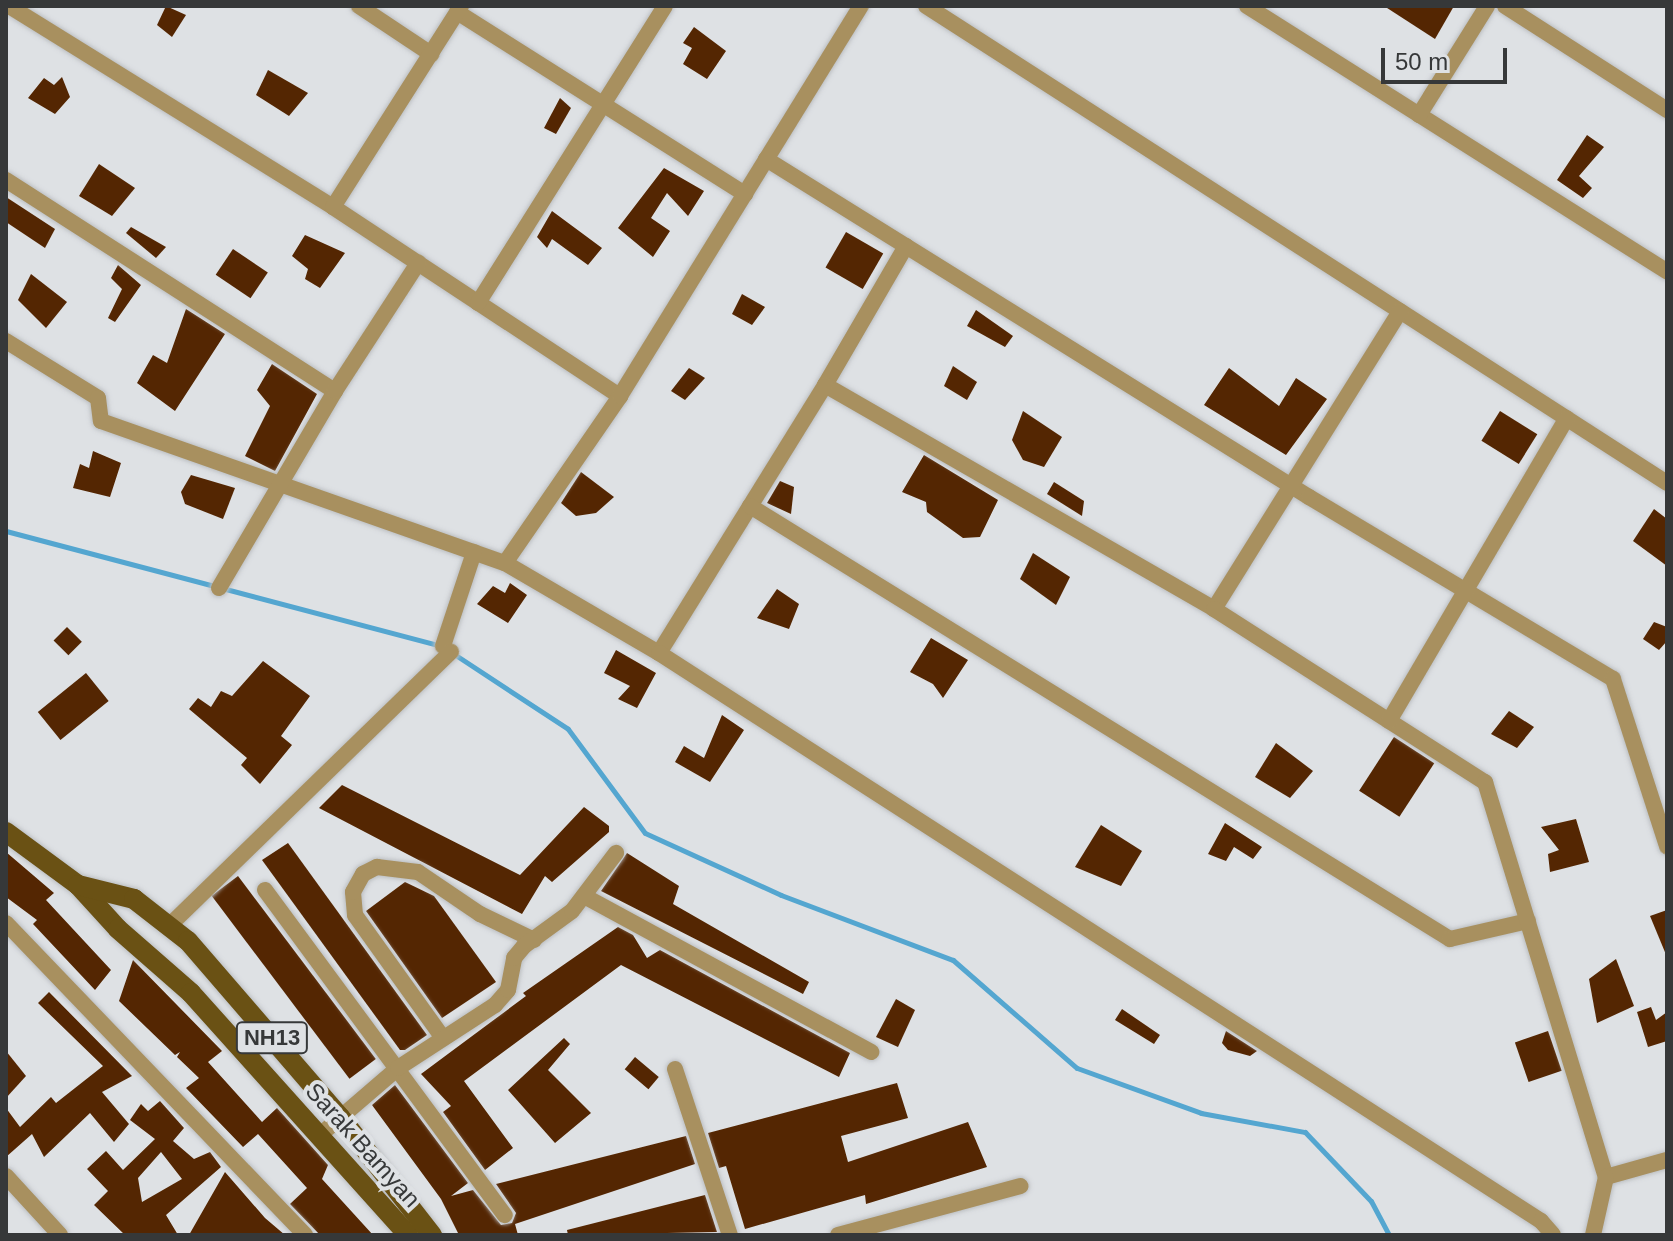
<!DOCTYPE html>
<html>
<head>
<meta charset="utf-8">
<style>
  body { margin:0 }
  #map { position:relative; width:1673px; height:1241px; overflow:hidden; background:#dee1e4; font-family:Helvetica,sans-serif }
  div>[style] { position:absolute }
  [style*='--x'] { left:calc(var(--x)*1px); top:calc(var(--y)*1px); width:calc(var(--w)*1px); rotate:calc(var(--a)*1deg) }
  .stream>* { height:5px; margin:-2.5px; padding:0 2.5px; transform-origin:2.5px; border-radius:2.5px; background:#54a6d0 }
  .building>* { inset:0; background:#542602; transform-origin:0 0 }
  .roads { filter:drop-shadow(0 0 2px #bcbfc2) drop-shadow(0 0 2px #bcbfc2) }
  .minor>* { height:16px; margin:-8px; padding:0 8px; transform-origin:8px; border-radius:8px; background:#a8905f }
  .major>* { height:20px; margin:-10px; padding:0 10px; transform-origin:10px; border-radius:10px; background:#6a5114 }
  span { translate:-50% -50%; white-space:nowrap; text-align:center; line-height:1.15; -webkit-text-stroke:8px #dee1e4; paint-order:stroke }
  .shield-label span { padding:2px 6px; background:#dee1e4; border:2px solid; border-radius:6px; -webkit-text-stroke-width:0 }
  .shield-label { font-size:22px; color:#363839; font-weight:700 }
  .street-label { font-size:24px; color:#363839 }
  .frame { position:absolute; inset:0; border:8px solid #363839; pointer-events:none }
  .scale { position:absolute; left:1381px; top:48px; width:126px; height:36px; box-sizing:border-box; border:4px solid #363839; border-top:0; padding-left:10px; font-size:24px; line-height:28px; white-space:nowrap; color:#363839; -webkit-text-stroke:6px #dee1e4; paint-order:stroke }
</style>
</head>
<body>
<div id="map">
  <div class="stream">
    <i style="--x:6;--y:531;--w:451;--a:14.8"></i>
    <i style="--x:454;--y:654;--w:136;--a:33.3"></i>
    <i style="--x:568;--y:729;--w:129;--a:53.5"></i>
    <i style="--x:645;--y:833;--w:149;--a:24.5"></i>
    <i style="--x:781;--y:895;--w:184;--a:20.7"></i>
    <i style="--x:953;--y:960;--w:164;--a:41.1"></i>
    <i style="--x:1077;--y:1068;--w:132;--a:19.9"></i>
    <i style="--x:1201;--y:1113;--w:106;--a:10.4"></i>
    <i style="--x:1305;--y:1132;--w:95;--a:46.3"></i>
    <i style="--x:1371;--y:1201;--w:38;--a:62"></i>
  </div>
  <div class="building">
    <i style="clip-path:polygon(166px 6px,186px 15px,172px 37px,157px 25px)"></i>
    <i style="clip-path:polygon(1384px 6px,1454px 6px,1435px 39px)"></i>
    <i style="clip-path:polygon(694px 27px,726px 51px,707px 79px,683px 64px,692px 48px,683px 43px)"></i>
    <i style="clip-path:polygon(268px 70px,308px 93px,289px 116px,256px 95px)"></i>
    <i style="clip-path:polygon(62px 77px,70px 97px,55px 114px,28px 98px,44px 78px,54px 85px)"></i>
    <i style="clip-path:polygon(560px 98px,571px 108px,556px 134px,544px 128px)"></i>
    <i style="clip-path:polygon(1587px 135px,1604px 147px,1579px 176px,1592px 188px,1583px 198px,1557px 180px)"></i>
    <i style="clip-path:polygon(99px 164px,135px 188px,112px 216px,79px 196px)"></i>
    <i style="clip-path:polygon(664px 168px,704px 191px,688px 216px,667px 193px,651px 218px,670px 231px,653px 257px,618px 228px)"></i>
    <i style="clip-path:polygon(6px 197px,55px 229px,45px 248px,6px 222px)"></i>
    <i style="clip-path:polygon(552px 211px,602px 248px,588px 265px,552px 239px,547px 248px,537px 237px)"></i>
    <i style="clip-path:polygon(131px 227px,166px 247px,156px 258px,126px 233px)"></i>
    <i style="left:846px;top:232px;width:43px;height:41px;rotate:30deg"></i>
    <i style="clip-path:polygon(305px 235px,345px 253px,320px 288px,305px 279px,308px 269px,292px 256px)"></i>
    <i style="left:233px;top:249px;width:42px;height:31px;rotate:34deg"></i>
    <i style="clip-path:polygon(118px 265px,141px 285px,115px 322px,108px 318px,122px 289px,111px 278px)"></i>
    <i style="clip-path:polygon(31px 274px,67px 302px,46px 328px,18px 300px)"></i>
    <i style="clip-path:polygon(742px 294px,765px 307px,752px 325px,732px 314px)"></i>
    <i style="clip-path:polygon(186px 309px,225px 334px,175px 411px,137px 383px,153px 355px,167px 363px)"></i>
    <i style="clip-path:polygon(976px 310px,1013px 336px,1005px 347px,967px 326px)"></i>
    <i style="clip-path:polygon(272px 364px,317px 394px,275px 471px,245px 456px,270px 406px,257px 390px)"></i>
    <i style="clip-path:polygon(953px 366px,977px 382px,967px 400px,944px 386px)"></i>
    <i style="clip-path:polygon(689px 368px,705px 378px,685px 400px,671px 391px)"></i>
    <i style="clip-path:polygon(1229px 368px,1279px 406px,1296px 378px,1327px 399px,1286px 455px,1204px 405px)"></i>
    <i style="clip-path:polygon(1023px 411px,1062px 437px,1044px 467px,1023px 460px,1012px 440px)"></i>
    <i style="left:1500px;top:411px;width:44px;height:35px;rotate:32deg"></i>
    <i style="clip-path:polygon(93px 451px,121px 463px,110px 497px,73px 488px,80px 464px,89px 468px)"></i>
    <i style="clip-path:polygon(924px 455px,998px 500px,980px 537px,963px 538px,927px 512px,926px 502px,902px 492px)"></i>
    <i style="clip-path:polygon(581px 472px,614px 497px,596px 513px,576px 516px,561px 503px)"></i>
    <i style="clip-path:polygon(191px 475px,235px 488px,223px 519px,185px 504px,181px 492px)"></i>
    <i style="clip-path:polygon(780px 481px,794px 487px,791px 514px,767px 503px)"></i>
    <i style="clip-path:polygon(1054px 482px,1084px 501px,1082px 516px,1047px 494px)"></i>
    <i style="clip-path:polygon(1654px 509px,1667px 519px,1667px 566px,1633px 541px)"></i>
    <i style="clip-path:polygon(1033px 553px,1070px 577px,1056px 605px,1020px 579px)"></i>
    <i style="clip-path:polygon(510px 583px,527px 595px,508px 623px,477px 604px,493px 586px,505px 593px)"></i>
    <i style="clip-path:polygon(777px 589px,799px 604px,789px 629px,757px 618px)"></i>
    <i style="clip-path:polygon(1654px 622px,1667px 627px,1667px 641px,1659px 650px,1643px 639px)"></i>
    <i style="left:67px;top:627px;width:21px;height:19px;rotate:45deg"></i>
    <i style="clip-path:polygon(931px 638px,968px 660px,943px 698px,933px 684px,910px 672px)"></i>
    <i style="clip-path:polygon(616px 650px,656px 673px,637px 708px,618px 699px,630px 686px,604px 673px)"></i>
    <i style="clip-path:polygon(263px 661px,310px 696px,281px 736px,292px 745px,260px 784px,241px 765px,247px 758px,189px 709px,198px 698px,211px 707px,221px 691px,232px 696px)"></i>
    <i style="left:86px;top:673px;width:36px;height:62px;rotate:51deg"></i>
    <i style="clip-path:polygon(1509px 711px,1534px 727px,1517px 748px,1491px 734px)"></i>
    <i style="clip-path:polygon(722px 715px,744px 730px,710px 782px,675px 762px,684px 746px,704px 758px)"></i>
    <i style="left:1394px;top:737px;width:48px;height:64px;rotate:33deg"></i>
    <i style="clip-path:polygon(1276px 743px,1313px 771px,1290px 798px,1255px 777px)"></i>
    <i style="clip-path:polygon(342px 785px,520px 875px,584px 807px,609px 826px,609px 832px,552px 882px,545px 876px,522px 914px,319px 808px)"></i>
    <i style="clip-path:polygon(1576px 819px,1589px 862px,1550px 872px,1548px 854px,1559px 850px,1541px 827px)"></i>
    <i style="clip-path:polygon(1225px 823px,1262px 847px,1253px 859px,1234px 847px,1226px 861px,1208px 854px)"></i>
    <i style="clip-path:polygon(1101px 825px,1142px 851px,1121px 886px,1075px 867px)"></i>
    <i style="clip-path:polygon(288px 843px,427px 1035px,405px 1050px,400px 1050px,262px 860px)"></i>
    <i style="clip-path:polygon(6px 852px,54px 893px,46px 900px,111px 970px,95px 990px,33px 924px,37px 920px,6px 897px)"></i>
    <i style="clip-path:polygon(627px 853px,679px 886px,673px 904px,809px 982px,803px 994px,601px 891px)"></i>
    <i style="left:238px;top:876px;width:229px;height:33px;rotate:53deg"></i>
    <i style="clip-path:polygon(405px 882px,434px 896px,496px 982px,442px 1018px,366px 911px)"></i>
    <i style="clip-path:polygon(1667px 910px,1667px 957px,1650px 916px)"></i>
    <i style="clip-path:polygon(618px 927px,633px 935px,647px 958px,660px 950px,850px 1053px,839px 1077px,621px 965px,464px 1081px,513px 1148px,485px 1170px,443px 1112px,451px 1106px,421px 1074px,526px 996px,523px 993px)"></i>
    <i style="clip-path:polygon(1616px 959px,1634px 1006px,1597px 1023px,1589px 979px)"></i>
    <i style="clip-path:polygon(133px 960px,222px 1051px,208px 1062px,262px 1122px,277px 1108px,328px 1165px,322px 1179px,373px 1235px,320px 1235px,290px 1204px,307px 1188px,258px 1134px,243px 1147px,186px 1088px,199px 1078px,177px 1057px,180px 1052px,175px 1055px,119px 1001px)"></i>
    <i style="clip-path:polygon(49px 992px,132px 1076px,102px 1092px,129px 1124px,114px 1142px,90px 1113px,44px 1157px,32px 1134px,6px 1157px,6px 1108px,20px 1127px,51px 1097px,56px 1103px,103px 1066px,38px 1003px)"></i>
    <i style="clip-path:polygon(896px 999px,915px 1010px,898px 1047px,876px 1037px)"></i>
    <i style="clip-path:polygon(1651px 1007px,1656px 1020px,1667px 1012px,1667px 1041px,1648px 1047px,1637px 1012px)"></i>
    <i style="clip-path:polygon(1122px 1009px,1160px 1035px,1154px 1044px,1115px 1020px)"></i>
    <i style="clip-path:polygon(1226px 1031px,1257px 1051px,1250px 1056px,1228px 1050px,1222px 1043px)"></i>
    <i style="left:1548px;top:1031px;width:42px;height:35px;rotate:71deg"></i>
    <i style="clip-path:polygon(564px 1038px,570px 1044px,548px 1070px,591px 1113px,555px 1143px,508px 1090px)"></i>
    <i style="clip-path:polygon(6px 1051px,26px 1076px,6px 1098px)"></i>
    <i style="left:635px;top:1057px;width:31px;height:16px;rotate:40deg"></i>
    <i style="clip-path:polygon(897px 1083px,908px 1118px,841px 1136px,848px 1162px,968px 1122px,987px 1167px,866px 1204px,865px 1195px,745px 1229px,726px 1166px,719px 1168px,708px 1133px)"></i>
    <i style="clip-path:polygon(395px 1085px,468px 1183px,451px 1196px,473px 1190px,501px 1225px,512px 1223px,516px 1213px,496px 1184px,686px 1136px,695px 1164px,515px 1224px,518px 1235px,459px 1235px,441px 1199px,372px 1105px)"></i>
    <i style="clip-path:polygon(evenodd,160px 1101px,184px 1128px,173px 1141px,194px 1159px,210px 1152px,221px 1167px,166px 1215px,178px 1235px,125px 1235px,94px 1205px,108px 1191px,87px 1169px,106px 1151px,123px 1170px,155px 1139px,130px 1120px,141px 1104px,148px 1111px,160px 1101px,161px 1152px,182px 1179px,142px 1202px,138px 1178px,161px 1152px)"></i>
    <i style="clip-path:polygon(225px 1172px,265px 1218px,285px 1235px,189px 1235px)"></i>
    <i style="clip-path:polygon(705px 1195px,717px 1232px,568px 1235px,567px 1230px)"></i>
  </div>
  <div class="roads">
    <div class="minor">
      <i style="--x:9;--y:6;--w:381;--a:31.8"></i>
      <i style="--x:333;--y:207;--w:344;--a:33.4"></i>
      <i style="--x:359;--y:6;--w:87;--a:33.7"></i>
      <i style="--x:926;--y:6;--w:881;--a:32.77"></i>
      <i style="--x:1247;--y:6;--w:497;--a:32.3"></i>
      <i style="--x:1505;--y:6;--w:193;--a:32.7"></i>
      <i style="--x:457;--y:12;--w:341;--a:32.3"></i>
      <i style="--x:1419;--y:115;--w:128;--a:-58"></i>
      <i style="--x:766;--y:159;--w:640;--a:31.9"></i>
      <i style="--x:1309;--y:497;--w:354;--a:30.9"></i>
      <i style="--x:1613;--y:679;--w:176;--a:72.1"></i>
      <i style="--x:6;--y:180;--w:391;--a:32.7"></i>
      <i style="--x:333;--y:207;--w:238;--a:-57.5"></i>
      <i style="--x:906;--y:246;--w:161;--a:120.2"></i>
      <i style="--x:825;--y:385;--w:449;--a:29.9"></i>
      <i style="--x:1214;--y:609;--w:351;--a:-58"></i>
      <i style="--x:478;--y:303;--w:351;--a:-57.8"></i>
      <i style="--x:6;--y:341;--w:108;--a:31.8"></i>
      <i style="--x:98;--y:398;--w:23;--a:83"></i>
      <i style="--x:101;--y:421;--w:428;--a:19.4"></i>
      <i style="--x:505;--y:563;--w:178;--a:30.3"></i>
      <i style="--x:659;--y:653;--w:315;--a:-58.2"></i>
      <i style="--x:750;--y:506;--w:823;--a:31.74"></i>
      <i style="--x:1450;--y:939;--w:80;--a:-13"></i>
      <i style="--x:505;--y:563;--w:203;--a:-55.4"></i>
      <i style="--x:620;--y:396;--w:458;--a:-58.3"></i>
      <i style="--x:219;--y:588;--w:229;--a:-59.5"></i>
      <i style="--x:335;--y:391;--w:153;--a:-57"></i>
      <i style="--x:1214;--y:609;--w:322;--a:32.6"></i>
      <i style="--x:1485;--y:782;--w:413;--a:73"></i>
      <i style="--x:1606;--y:1177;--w:63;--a:-15.6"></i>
      <i style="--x:443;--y:646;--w:99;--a:-71.7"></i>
      <i style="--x:659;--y:653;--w:1049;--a:32.78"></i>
      <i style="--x:1541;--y:1221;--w:18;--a:49"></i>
      <i style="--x:1389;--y:721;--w:351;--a:-59.6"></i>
      <i style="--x:265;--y:890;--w:404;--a:53.6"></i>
      <i style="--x:584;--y:896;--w:327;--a:28.5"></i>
      <i style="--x:6;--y:923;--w:432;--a:46.2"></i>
      <i style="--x:170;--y:925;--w:392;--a:-44.2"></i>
      <i style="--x:443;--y:1038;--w:151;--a:-125.6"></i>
      <i style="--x:355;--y:915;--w:23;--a:-95"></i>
      <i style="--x:353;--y:892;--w:21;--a:-61"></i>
      <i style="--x:363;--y:874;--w:16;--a:-27"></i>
      <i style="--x:377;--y:867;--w:41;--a:7"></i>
      <i style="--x:418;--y:872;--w:75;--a:34.1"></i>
      <i style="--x:480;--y:914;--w:60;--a:25.7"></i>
      <i style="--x:675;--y:1069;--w:175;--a:71.7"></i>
      <i style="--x:320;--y:1135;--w:103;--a:-40.7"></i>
      <i style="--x:398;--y:1068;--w:116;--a:-33"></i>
      <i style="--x:495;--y:1005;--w:20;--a:-49"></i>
      <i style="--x:508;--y:990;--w:33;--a:-79"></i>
      <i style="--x:514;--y:958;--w:16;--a:-50"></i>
      <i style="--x:524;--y:946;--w:59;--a:-36.1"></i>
      <i style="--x:572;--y:911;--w:73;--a:-52.8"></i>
      <i style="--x:6;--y:1176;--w:80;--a:47.5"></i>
      <i style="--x:838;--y:1235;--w:189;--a:-15"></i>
      <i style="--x:1593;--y:1235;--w:59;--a:-77.4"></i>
    </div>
    <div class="major">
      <i style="--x:6;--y:832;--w:89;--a:36.4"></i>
      <i style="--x:78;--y:885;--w:59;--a:47.7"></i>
      <i style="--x:118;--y:929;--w:97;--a:41.2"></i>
      <i style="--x:191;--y:993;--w:325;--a:48.1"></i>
      <i style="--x:78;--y:885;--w:58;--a:14"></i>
      <i style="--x:134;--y:899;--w:68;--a:37.9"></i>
      <i style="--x:188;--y:941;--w:233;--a:49.2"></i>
      <i style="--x:340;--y:1117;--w:150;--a:52.1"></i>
    </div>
  </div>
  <div class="shield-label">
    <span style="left:272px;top:1038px">NH13</span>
  </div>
  <div class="street-label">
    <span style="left:363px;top:1145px;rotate:48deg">Sarak Bamyan</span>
  </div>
  <div class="frame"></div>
  <div class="scale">50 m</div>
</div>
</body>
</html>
